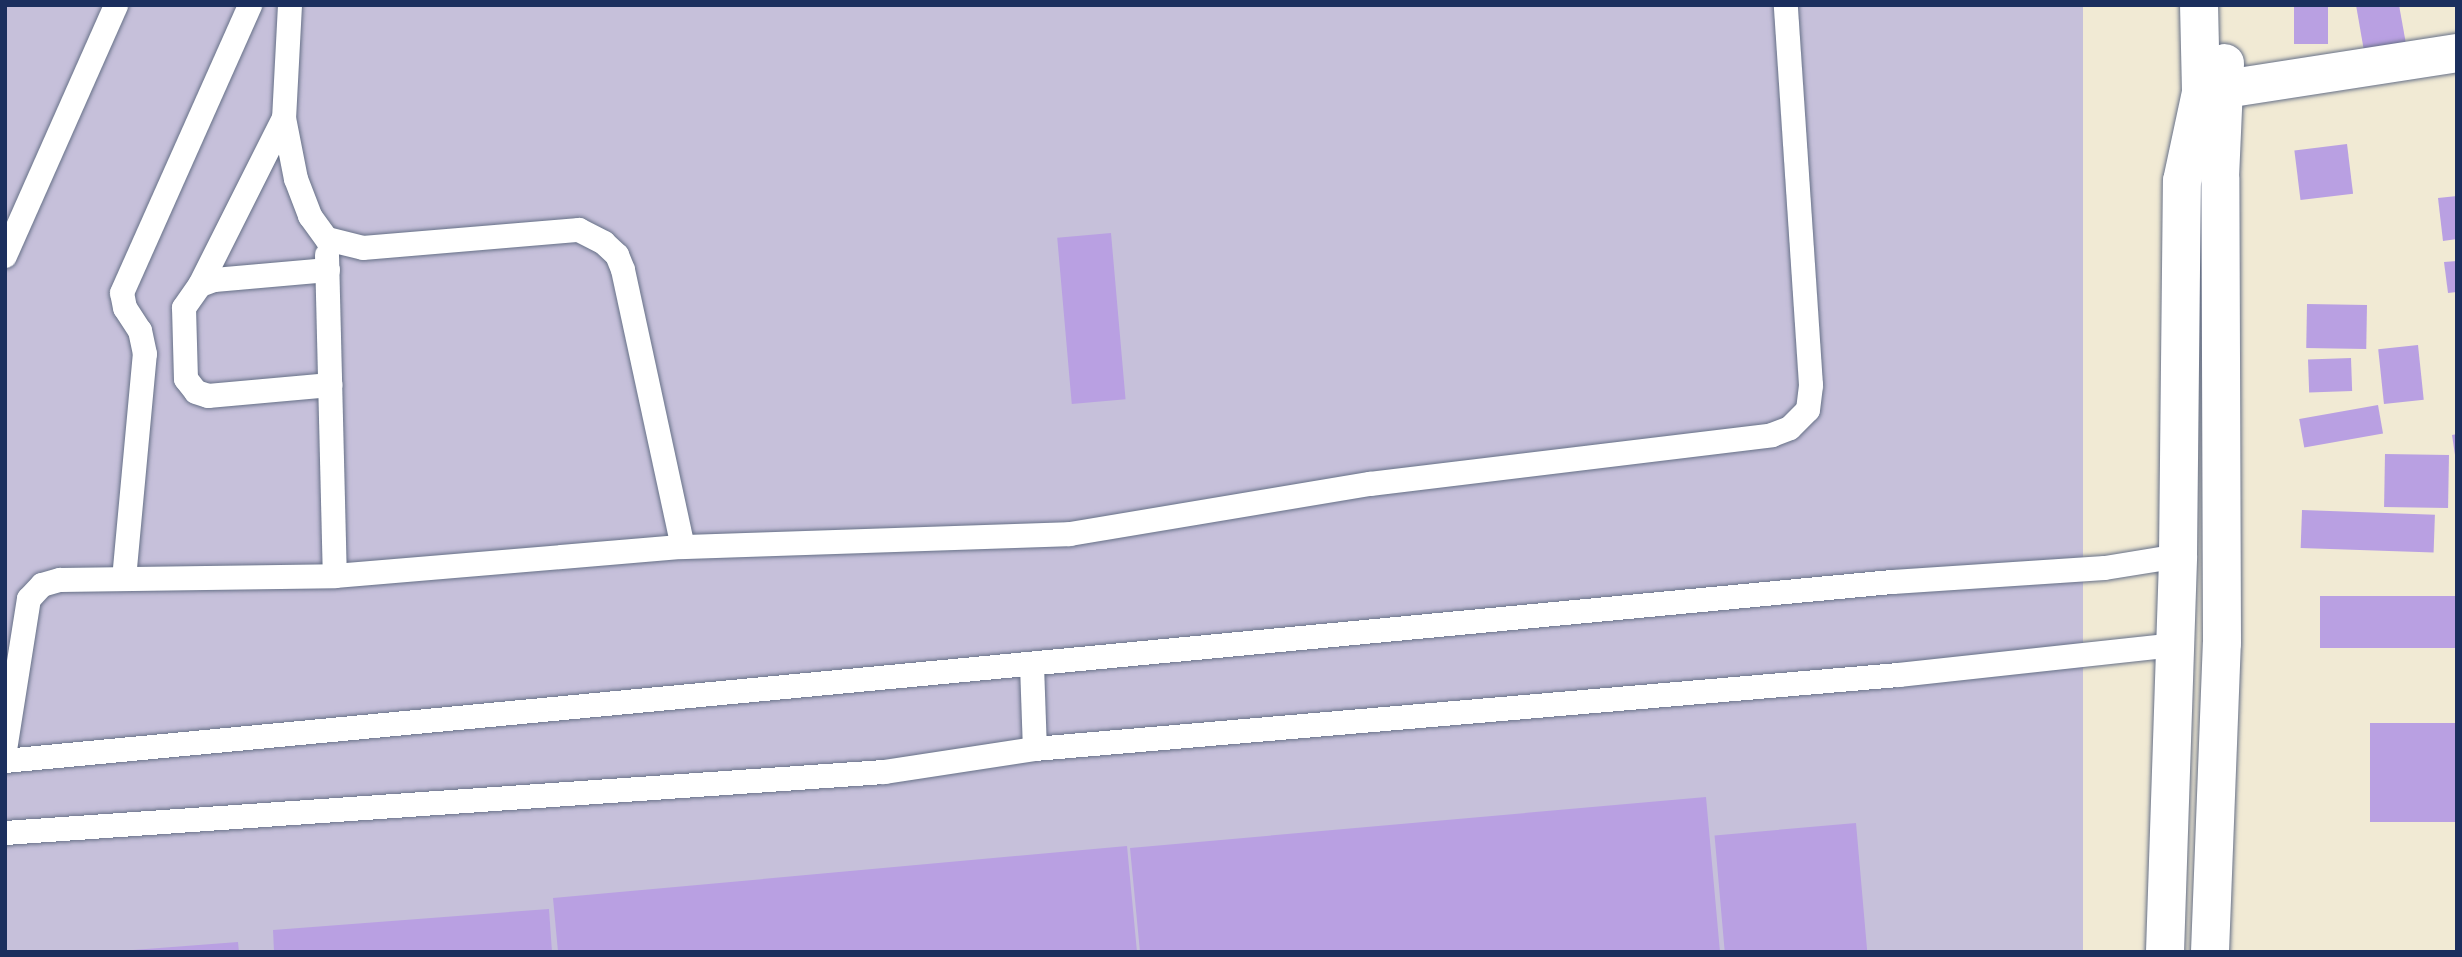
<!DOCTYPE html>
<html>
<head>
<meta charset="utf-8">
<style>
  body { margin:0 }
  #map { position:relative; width:2462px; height:957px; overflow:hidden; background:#f1ead4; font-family:"Comic Neue",sans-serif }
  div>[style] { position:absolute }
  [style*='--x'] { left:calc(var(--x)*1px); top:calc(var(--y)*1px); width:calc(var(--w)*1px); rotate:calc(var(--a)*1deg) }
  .industrial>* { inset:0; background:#c6c0da; transform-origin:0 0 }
  .building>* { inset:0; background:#b9a0e2; transform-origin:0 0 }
  .roads { filter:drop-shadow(0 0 2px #667087) drop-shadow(0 0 2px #667087) }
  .service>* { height:24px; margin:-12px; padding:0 12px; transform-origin:12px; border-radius:12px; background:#fff }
  .minor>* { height:38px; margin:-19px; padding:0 19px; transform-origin:19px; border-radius:19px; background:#fff }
  .trunk>* { height:38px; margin:-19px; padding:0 19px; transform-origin:19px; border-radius:19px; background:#fff }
  span { translate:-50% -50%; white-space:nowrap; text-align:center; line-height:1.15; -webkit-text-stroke:7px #f7f3e8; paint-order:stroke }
  .frame { position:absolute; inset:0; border:7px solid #1b2f5e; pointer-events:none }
</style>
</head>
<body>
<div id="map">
  <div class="industrial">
    <i style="left:5px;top:5px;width:2078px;height:947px"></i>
  </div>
  <div class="building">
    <i style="left:2294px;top:5px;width:34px;height:39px"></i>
    <i style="clip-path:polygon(2356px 5px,2399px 5px,2406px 44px,2364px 51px)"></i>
    <i style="left:2347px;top:144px;width:50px;height:53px;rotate:83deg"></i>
    <i style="clip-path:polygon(2457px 196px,2457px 239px,2443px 241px,2438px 198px)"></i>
    <i style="left:1111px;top:233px;width:167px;height:54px;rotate:85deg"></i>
    <i style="clip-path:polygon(2457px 261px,2457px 292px,2448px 293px,2444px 262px)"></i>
    <i style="left:2307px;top:304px;width:60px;height:44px;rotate:1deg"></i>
    <i style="left:2418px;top:345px;width:55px;height:40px;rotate:84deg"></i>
    <i style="left:2351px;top:358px;width:33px;height:43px;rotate:88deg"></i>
    <i style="left:2378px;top:405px;width:29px;height:80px;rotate:80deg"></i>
    <i style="clip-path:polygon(2457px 434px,2457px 454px,2455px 455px,2452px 435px)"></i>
    <i style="left:2385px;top:454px;width:64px;height:53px;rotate:1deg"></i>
    <i style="left:2302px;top:510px;width:133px;height:38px;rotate:2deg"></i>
    <i style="left:2457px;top:596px;width:52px;height:137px;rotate:90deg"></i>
    <i style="left:2457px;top:723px;width:99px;height:87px;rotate:90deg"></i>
    <i style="clip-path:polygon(1706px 797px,1720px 952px,1140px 952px,1130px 848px)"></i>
    <i style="left:1856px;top:823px;width:129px;height:142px;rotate:85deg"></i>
    <i style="clip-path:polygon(1127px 846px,1137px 952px,558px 952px,553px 898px)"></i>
    <i style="clip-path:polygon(549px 909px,552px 952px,274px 952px,273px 930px)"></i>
    <i style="clip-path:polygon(238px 942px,239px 952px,133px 952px,133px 950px)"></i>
  </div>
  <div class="roads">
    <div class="service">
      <i style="--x:290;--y:5;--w:113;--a:93"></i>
      <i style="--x:284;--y:118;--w:62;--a:78.9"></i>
      <i style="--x:296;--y:179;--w:40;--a:69"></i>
      <i style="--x:310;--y:216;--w:29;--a:54"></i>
      <i style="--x:327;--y:239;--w:37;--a:14"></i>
      <i style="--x:363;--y:248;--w:217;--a:-4.8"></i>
      <i style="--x:579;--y:230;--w:28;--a:27"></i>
      <i style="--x:604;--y:243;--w:18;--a:43"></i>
      <i style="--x:617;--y:255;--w:16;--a:68"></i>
      <i style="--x:623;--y:270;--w:283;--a:77.8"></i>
      <i style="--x:327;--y:255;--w:321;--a:88.6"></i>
      <i style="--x:5;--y:256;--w:274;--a:-66.1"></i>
      <i style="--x:328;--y:270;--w:114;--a:175"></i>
      <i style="--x:214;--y:280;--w:15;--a:160"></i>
      <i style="--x:200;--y:285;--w:28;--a:125"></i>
      <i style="--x:184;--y:308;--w:71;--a:88.4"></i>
      <i style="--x:186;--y:379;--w:16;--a:52"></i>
      <i style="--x:196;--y:392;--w:13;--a:18"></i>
      <i style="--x:208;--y:396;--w:123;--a:-5.1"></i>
      <i style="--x:200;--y:285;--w:187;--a:-63.3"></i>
      <i style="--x:124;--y:579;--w:226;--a:-84.7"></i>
      <i style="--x:145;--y:354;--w:24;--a:-102"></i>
      <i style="--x:140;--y:331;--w:27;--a:-123"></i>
      <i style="--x:125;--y:308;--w:15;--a:-101"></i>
      <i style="--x:122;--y:293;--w:315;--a:-66"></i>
      <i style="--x:1032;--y:665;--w:84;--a:88"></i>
      <i style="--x:5;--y:750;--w:153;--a:-81"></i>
      <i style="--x:29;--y:599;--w:19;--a:-47"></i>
      <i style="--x:42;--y:585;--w:19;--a:-16"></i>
      <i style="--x:60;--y:580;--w:275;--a:-0.8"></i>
      <i style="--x:335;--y:576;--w:349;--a:-4.8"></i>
      <i style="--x:683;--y:547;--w:387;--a:-1.9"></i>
      <i style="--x:1070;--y:534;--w:304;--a:-9.5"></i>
      <i style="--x:1370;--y:484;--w:405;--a:-6.9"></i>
      <i style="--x:1772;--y:435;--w:19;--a:-21"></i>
      <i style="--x:1790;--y:428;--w:25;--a:-45"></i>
      <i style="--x:1808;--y:410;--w:25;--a:-83"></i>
      <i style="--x:1811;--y:385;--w:381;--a:-93.8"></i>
      <i style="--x:5;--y:761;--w:1896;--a:-5.42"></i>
      <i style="--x:1893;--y:582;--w:212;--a:-3.8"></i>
      <i style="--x:2105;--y:568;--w:74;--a:-9.3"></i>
      <i style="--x:5;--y:833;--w:881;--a:-3.97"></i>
      <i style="--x:884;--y:772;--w:153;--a:-8.7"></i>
      <i style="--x:1035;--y:749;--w:867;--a:-4.9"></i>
      <i style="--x:1899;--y:675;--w:276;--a:-6.2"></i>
    </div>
    <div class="minor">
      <i style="--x:2225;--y:89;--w:235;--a:-8.8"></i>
    </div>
    <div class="trunk">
      <i style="--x:2165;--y:952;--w:396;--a:-88.1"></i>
      <i style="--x:2178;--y:556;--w:375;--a:-89.4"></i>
      <i style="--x:2182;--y:181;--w:91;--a:-77.9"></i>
      <i style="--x:2201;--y:92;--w:87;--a:-91.3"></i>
      <i style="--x:2210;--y:952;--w:309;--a:-87.8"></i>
      <i style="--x:2222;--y:643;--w:465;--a:-90.2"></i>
      <i style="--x:2220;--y:178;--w:115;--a:-87.5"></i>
    </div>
  </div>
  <div class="frame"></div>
</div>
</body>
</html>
